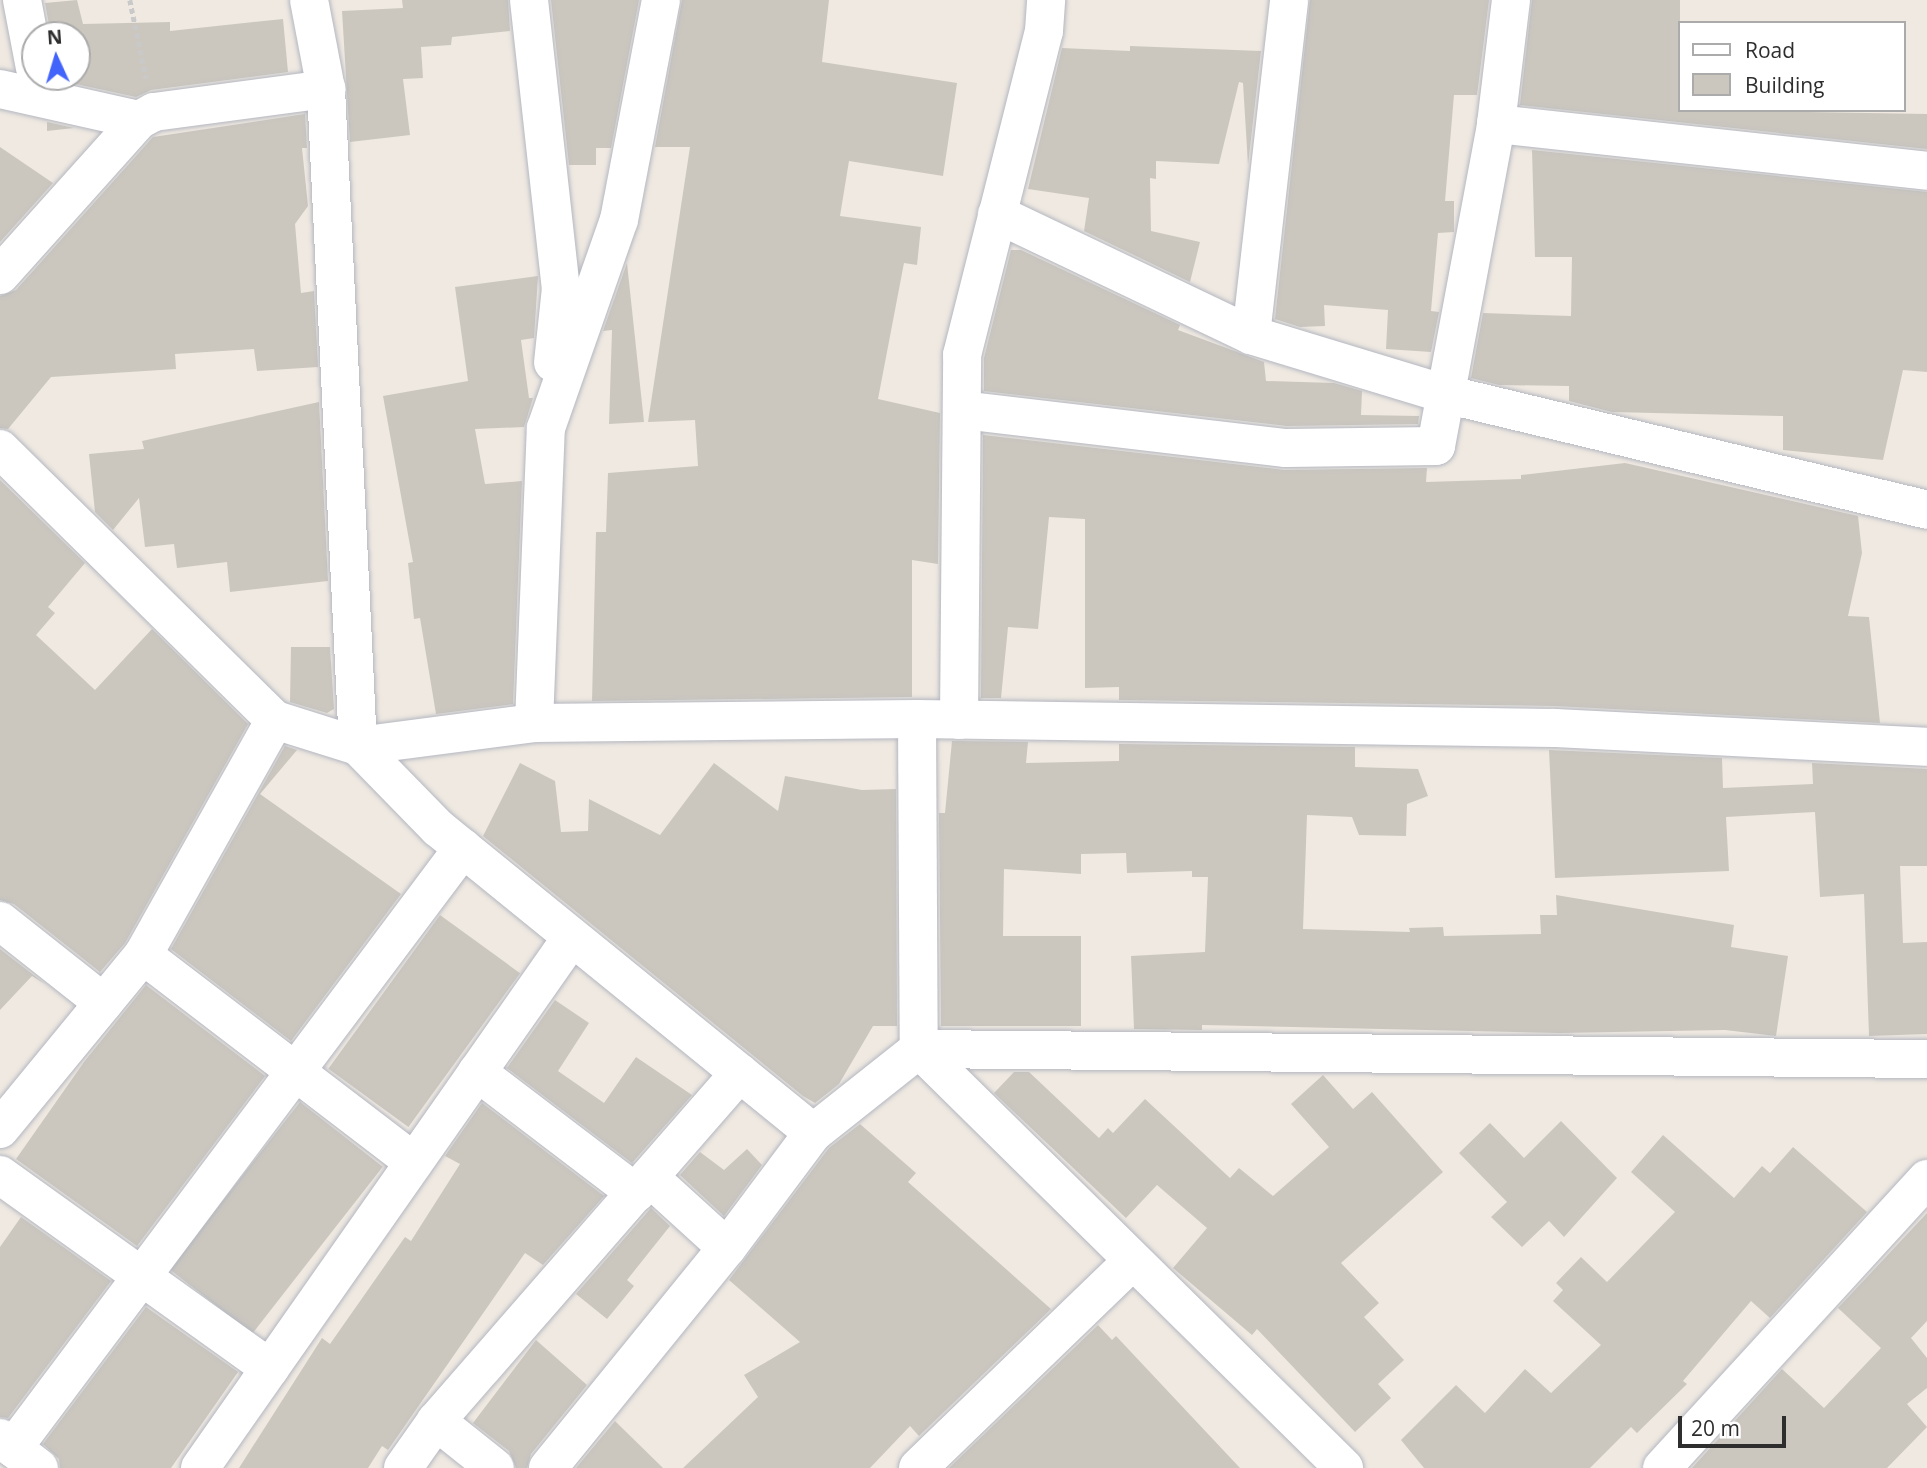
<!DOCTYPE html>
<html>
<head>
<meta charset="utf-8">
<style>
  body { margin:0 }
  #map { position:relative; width:1927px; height:1468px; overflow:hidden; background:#efe9e1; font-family:"Open Sans",sans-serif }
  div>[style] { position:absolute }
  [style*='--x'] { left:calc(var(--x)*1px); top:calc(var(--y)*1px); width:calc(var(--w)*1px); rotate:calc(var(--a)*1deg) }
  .building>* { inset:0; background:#cbc7bf; transform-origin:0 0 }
  .path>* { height:4.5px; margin-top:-2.25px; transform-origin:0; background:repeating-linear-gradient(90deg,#c9c9c9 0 5px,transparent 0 8.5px) }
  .roads { filter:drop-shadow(0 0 2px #b4b7c1) drop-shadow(0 0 2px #b4b7c1) }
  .street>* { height:38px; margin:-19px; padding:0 19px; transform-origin:19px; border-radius:19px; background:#fff }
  span { translate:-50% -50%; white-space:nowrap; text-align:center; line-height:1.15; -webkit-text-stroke:6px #fff; paint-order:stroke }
  .legend { position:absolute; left:1678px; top:21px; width:228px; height:91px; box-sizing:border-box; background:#fff; border:2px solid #ababab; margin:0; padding:9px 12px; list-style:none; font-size:21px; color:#2e2e2e }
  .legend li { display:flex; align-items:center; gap:14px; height:35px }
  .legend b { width:35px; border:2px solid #ababab }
  .north { position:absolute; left:21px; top:21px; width:70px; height:70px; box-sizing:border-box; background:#fff; border:2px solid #ababab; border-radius:50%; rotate:356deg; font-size:19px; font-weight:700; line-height:28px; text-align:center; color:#2e2e2e }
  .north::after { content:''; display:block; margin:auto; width:24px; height:32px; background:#4264fb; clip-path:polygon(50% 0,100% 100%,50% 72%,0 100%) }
  .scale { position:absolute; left:1678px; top:1416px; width:108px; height:32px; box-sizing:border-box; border:4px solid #2e2e2e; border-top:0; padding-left:9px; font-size:21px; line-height:24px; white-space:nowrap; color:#2e2e2e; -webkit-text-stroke:5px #fff; paint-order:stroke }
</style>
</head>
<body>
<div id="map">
  <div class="building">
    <i style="clip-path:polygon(77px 0,83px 24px,170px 22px,170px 31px,283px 19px,288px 72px,151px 90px,136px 97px,53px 79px,77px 77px,77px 35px,51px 35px,45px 3px)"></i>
    <i style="clip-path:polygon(402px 0,508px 0,510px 31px,452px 37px,451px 45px,421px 47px,423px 78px,403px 79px,410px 135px,350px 142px,342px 11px,403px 8px)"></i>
    <i style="clip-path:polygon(551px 0,639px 0,611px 148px,596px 148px,596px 165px,569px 165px)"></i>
    <i style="clip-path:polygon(682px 0,829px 0,822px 62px,957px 83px,943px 176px,849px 161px,840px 216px,921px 227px,917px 265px,904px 263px,878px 399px,940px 413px,938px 564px,912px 560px,912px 697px,592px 701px,596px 532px,606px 532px,608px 473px,698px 466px,695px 420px,648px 422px,690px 147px,655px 147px)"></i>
    <i style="clip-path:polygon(1310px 0,1489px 0,1477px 95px,1454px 95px,1445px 201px,1454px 201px,1454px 232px,1438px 233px,1431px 311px,1439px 312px,1431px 352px,1386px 349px,1388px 310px,1324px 305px,1325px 326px,1300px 327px,1275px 319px)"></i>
    <i style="clip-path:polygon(1532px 0,1680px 0,1680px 110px,1927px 114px,1927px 149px,1520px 105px)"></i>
    <i style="clip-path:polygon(1130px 46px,1261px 51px,1248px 165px,1243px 83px,1239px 82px,1219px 164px,1156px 161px,1156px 179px,1150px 178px,1151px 231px,1200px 242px,1190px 282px,1084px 231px,1089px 198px,1028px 189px,1062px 48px,1130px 51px)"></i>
    <i style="clip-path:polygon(305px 114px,307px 148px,302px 148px,308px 206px,295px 224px,301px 293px,314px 291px,318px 367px,257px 371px,254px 349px,175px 354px,176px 369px,51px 377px,8px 429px,0 428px,0 296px,16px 290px,153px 137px)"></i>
    <i style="clip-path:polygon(47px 122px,74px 128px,47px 131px)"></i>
    <i style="clip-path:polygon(0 147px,53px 183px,0 242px)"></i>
    <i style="clip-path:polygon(1532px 150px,1927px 192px,1927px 372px,1903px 370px,1883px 460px,1783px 450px,1783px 416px,1612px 412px,1569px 401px,1569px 386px,1499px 385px,1471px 378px,1483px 313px,1571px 316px,1572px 257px,1535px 257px)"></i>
    <i style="clip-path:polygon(1011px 250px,1021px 250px,1180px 325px,1178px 330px,1264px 362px,1266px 381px,1334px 383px,1362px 391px,1361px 415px,1419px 416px,1418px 424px,1287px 426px,984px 391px,984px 358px)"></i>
    <i style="clip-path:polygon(627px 263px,644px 422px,609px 424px,612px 330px,603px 331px)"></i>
    <i style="clip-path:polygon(538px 276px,534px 338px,521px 340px,529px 398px,533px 398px,524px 427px,475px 429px,485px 484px,522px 481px,513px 704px,436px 714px,420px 618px,414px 619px,408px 563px,413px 562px,383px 396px,468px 381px,455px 287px)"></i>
    <i style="clip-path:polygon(319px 402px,328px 581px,230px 592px,227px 562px,177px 568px,174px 544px,145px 547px,139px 498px,113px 530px,95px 512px,89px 454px,144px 449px,142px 441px)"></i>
    <i style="clip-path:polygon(983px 435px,1284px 470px,1427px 468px,1426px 482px,1521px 479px,1521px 475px,1625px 463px,1858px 516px,1862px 553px,1848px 616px,1869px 617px,1880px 723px,1555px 706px,1119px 700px,1119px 687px,1085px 688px,1085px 519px,1049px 517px,1038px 629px,1008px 627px,1001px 698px,981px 698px)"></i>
    <i style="clip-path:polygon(0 480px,85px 563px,48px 607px,55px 613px,36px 635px,95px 690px,152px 629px,248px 724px,125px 943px,100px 972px,14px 904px,0 900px)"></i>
    <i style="clip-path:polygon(291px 647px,330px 647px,334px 709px,327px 713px,290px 702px)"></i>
    <i style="clip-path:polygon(952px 741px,1028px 742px,1026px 763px,1119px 761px,1119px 744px,1355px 747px,1355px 767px,1418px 769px,1428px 796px,1407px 804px,1406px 836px,1359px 835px,1352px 817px,1307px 815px,1303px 929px,1410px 932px,1409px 928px,1443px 927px,1444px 936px,1541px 934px,1540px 915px,1557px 915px,1556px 895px,1734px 925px,1731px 947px,1788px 956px,1776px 1036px,1725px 1030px,1560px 1033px,1202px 1025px,1202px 1030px,1134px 1029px,1131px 956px,1205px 952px,1208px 877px,1192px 877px,1192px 871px,1127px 873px,1126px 853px,1081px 854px,1081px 874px,1004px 869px,1003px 936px,1081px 936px,1081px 1026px,941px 1026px,939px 813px,945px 813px)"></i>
    <i style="clip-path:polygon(285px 746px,297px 750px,260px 794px,401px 894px,291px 1041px,171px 949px)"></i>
    <i style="clip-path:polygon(1549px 750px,1722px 758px,1723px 788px,1813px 784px,1812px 763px,1927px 769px,1927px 866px,1900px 866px,1903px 943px,1927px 942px,1927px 1034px,1869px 1036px,1864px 894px,1820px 897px,1815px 812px,1726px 817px,1729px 871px,1555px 878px)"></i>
    <i style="clip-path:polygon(520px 763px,555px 781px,561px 832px,588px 831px,589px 799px,660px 835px,714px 763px,778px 811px,785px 776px,862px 790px,896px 789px,897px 1026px,873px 1026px,839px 1084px,815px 1103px,803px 1096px,483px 836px)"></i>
    <i style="left:440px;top:915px;width:99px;height:190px;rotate:36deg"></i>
    <i style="clip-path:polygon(0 949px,45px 984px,32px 976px,0 1010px)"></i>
    <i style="clip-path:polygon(146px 985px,265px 1076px,137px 1246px,16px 1159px,84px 1062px)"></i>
    <i style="clip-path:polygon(555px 1000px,589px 1023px,558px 1071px,604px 1103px,636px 1057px,692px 1095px,632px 1163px,507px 1068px)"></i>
    <i style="clip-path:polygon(1014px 1072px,1029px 1072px,1099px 1138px,1108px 1128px,1113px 1133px,1145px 1099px,1230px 1178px,1239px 1168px,1273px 1196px,1329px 1147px,1291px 1104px,1323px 1075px,1353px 1109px,1372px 1092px,1443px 1172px,1341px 1263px,1379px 1303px,1364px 1317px,1404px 1360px,1378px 1384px,1391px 1398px,1355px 1432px,1257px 1329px,1252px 1335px,1173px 1268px,1207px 1228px,1157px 1185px,1126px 1218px,994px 1093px)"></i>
    <i style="left:300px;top:1102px;width:105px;height:212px;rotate:38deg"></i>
    <i style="clip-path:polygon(482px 1103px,604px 1196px,543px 1265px,525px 1253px,388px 1450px,382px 1446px,368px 1468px,239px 1468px,322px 1338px,330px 1344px,405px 1237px,411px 1241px,460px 1164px,445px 1156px)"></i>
    <i style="clip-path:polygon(1561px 1121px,1617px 1178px,1564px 1237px,1549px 1221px,1522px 1247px,1491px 1217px,1507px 1202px,1459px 1153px,1490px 1123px,1524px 1158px)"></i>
    <i style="clip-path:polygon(860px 1124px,916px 1173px,908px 1182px,1051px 1309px,919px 1436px,910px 1426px,870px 1468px,683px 1468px,758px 1397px,744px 1375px,800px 1342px,729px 1280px,829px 1148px)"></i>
    <i style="clip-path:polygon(1663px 1135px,1734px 1198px,1762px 1166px,1770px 1173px,1793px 1147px,1867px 1212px,1770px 1318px,1751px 1301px,1683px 1381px,1687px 1384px,1637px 1433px,1631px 1427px,1590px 1468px,1424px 1468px,1401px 1440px,1456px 1385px,1485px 1413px,1525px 1369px,1551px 1393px,1601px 1345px,1553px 1301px,1563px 1290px,1556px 1283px,1581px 1257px,1607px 1282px,1675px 1212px,1631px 1172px)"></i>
    <i style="clip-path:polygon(747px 1149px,762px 1165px,724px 1216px,680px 1175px,700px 1152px,724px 1170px)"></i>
    <i style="clip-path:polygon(651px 1208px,670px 1226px,627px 1280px,634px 1286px,607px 1319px,576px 1294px)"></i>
    <i style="clip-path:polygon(1927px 1213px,1927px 1321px,1911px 1338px,1927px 1358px,1927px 1388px,1907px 1404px,1927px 1427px,1887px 1468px,1692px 1468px,1782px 1369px,1824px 1408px,1881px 1348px,1838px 1308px)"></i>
    <i style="clip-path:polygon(21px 1217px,111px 1281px,8px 1418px,0 1417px,0 1247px)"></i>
    <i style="clip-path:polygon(146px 1307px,238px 1372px,171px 1468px,60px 1468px,59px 1459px,43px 1444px)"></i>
    <i style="clip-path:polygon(1098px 1325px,1112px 1340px,1116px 1336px,1240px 1468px,949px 1468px)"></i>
    <i style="clip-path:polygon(536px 1340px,587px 1385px,531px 1454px,527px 1468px,516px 1468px,509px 1451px,473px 1423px)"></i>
    <i style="clip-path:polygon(615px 1421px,663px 1468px,576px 1468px)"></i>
  </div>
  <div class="path">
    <i style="--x:130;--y:0;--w:80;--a:78.4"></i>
  </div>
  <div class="roads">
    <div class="street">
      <i style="--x:22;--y:0;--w:69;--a:79.2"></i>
      <i style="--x:309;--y:0;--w:91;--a:79.2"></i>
      <i style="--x:326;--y:89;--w:658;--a:87.21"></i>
      <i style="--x:358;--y:746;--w:115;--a:45.7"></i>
      <i style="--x:438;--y:828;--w:483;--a:39.1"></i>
      <i style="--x:529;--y:0;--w:290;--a:83.7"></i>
      <i style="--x:561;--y:288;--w:75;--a:96.1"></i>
      <i style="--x:0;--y:89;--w:142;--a:12.6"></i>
      <i style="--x:1496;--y:124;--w:434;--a:6.2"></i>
      <i style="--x:997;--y:214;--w:281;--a:25.5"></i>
      <i style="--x:1251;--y:335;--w:207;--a:16.9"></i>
      <i style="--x:1449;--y:395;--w:492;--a:13.5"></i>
      <i style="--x:0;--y:275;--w:208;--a:-48.1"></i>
      <i style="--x:139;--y:120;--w:17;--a:-28"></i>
      <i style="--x:154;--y:112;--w:174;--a:-7.6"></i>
      <i style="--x:1251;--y:335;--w:337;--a:-83.5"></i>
      <i style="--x:962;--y:410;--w:326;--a:6.7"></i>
      <i style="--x:1286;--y:448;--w:150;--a:-0.8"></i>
      <i style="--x:1436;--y:446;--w:328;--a:-79.4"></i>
      <i style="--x:1496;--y:124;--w:125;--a:-83.1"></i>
      <i style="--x:0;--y:449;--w:386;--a:44.6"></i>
      <i style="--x:275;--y:720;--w:87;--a:17.4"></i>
      <i style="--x:358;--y:746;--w:177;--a:-7.4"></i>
      <i style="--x:534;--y:723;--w:295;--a:-87.7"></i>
      <i style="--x:546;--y:428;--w:220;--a:-70.7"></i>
      <i style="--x:619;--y:220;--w:224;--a:-79.2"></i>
      <i style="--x:917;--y:719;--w:330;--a:89.7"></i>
      <i style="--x:919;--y:1049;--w:597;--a:44.59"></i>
      <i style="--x:959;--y:720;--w:365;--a:-89.5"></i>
      <i style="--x:962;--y:355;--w:334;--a:-75.8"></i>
      <i style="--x:1044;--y:31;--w:31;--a:-86"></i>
      <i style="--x:534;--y:723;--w:383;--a:-0.6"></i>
      <i style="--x:917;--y:719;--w:638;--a:0.81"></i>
      <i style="--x:1555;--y:728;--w:372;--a:2.9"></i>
      <i style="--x:0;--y:921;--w:132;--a:38.3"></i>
      <i style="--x:143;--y:955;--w:341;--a:37.4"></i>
      <i style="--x:477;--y:1072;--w:200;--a:37.3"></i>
      <i style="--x:0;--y:1129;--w:225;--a:-50.6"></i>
      <i style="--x:143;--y:955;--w:270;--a:-60.7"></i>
      <i style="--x:0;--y:1175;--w:332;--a:35.6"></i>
      <i style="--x:649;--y:1177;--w:105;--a:42.3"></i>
      <i style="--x:436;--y:1421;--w:75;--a:38.5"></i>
      <i style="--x:0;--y:1438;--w:49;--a:37.6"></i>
      <i style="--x:13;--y:1448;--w:750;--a:-53.13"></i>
      <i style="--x:200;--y:1468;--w:648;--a:-54.99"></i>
      <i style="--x:403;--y:1468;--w:57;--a:-54.9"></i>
      <i style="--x:436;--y:1421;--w:462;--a:-48.9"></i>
      <i style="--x:548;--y:1468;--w:284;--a:-50.9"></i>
      <i style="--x:727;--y:1248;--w:144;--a:-53.2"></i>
      <i style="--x:813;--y:1133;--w:135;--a:-38.4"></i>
      <i style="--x:919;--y:1049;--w:1008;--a:0.57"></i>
      <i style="--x:918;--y:1468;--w:296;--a:-44"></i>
      <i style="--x:1662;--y:1468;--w:392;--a:-47.5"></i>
    </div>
  </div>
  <ul class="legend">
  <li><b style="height:9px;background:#fff"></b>Road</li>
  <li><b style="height:19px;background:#cbc7bf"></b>Building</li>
  </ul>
  <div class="north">N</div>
  <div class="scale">20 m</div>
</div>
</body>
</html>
